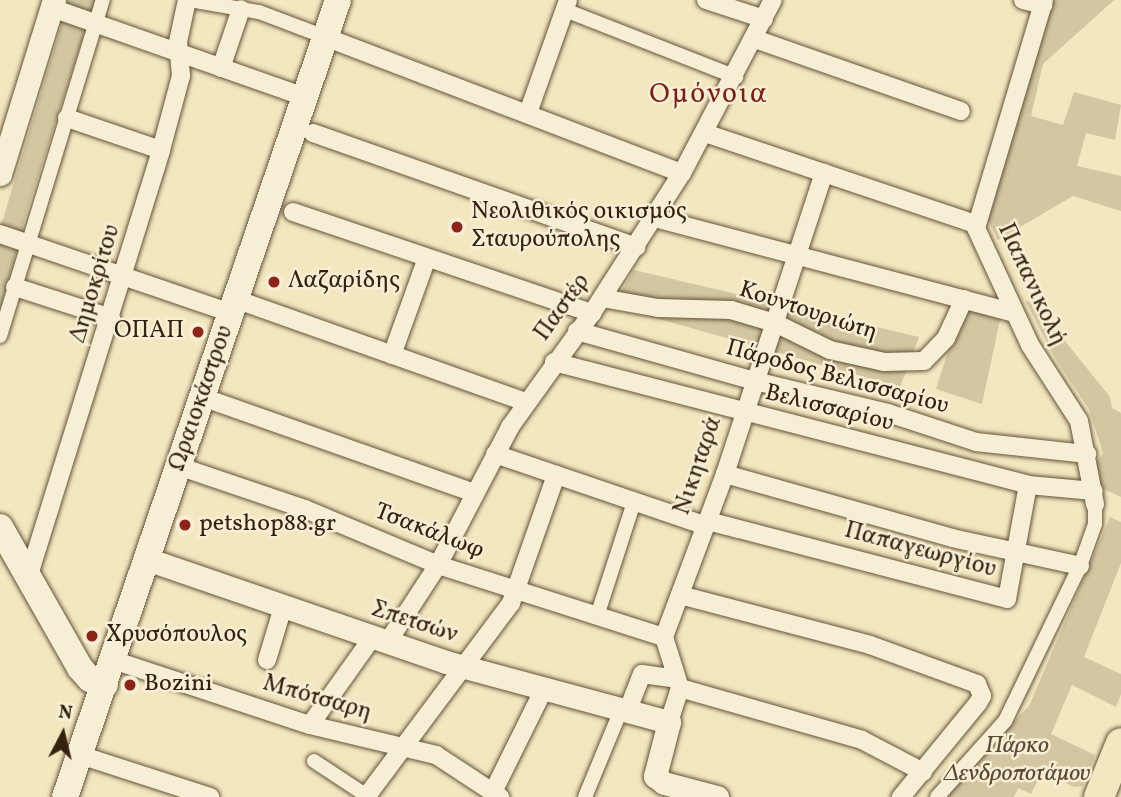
<!DOCTYPE html>
<html>
<head>
<meta charset="utf-8">
<style>
  body { margin:0 }
  #map { position:relative; width:1121px; height:797px; overflow:hidden; background:#f3e7bf; font-family:Vollkorn,serif }
  div>[style] { position:absolute }
  [style*='--x'] { left:calc(var(--x)*1px); top:calc(var(--y)*1px); width:calc(var(--w)*1px); rotate:calc(var(--a)*1deg) }
  .green>* { inset:0; background:#d3c6a1 }
  .roads { filter:drop-shadow(0 0 2px #64533a) drop-shadow(0 0 2px #64533a) }
  .pedestrian>* { height:14px; margin:-7px; padding:0 7px; transform-origin:7px; border-radius:7px; background:#f7efd5 }
  .minor>* { height:18px; margin:-9px; padding:0 9px; transform-origin:9px; border-radius:9px; background:#f7efd5 }
  .tertiary>* { height:23px; margin:-11.5px; padding:0 11.5px; transform-origin:11.5px; border-radius:11.5px; background:#f7efd5 }
  .secondary>* { height:26px; margin:-13px; padding:0 13px; transform-origin:13px; border-radius:13px; background:#f7efd5 }
  .trunk>* { height:30px; margin:-15px; padding:0 15px; transform-origin:15px; border-radius:15px; background:#f3e7bf }
  .dots>* { width:19px; height:19px; translate:-50% -50%; box-sizing:border-box; border:4px solid #f7efd5; border-radius:50% }
  span { translate:-50% -50%; white-space:nowrap; text-align:center; line-height:1.15; -webkit-text-stroke:5px #f7efd5; paint-order:stroke }
  .poi-label { font-size:24px; color:#35220e }
  .left { translate:0 -50%; text-align:left }
  .right { translate:-100% -50%; text-align:right }
  .street-label { font-size:24px; color:#35220e }
  .park-label { font-size:24px; color:#5c4b33; font-style:italic }
  .quarter-label { font-size:28px; color:#7a1f14; letter-spacing:2px }
  .north { position:absolute; left:28px; top:699px; width:70px; height:70px; -webkit-text-stroke:5px #f7efd5; paint-order:stroke; rotate:7deg; font-size:19px; font-weight:700; line-height:28px; text-align:center; color:#35220e }
  .north::after { content:''; display:block; margin:auto; width:24px; height:32px; background:#35220e; clip-path:polygon(50% 0,100% 100%,50% 72%,0 100%) }
</style>
</head>
<body>
<div id="map">
  <div class="green">
    <i style="clip-path:polygon(69px 0,95px 0,27px 211px,0 313px,0 229px)"></i>
    <i style="clip-path:polygon(1054px 0,1114px 0,1043px 64px,1031px 116px,1063px 125px,1074px 92px,1121px 105px,1115px 140px,1086px 133px,1077px 166px,1121px 176px,1121px 211px,1073px 196px,998px 240px,988px 220px,990px 212px)"></i>
    <i style="clip-path:polygon(634px 270px,919px 337px,900px 387px,613px 306px)"></i>
    <i style="clip-path:polygon(1025px 300px,1036px 305px,1110px 397px,1112px 408px,1121px 413px,1121px 497px,1095px 485px,1093px 468px,1103px 453px,1089px 409px,1056px 360px)"></i>
    <i style="clip-path:polygon(961px 310px,1001px 315px,982px 404px,936px 389px)"></i>
    <i style="clip-path:polygon(1110px 517px,1121px 522px,1121px 563px,1084px 657px,1121px 674px,1121px 694px,1116px 707px,1072px 685px,1051px 734px,1095px 755px,1083px 786px,1074px 787px,1042px 772px,1031px 794px,1018px 788px,1014px 797px,941px 797px,1029px 706px)"></i>
  </div>
  <div class="roads">
    <div class="pedestrian">
      <i style="--x:190;--y:0;--w:70;--a:9.9"></i>
      <i style="--x:259;--y:12;--w:71;--a:20.7"></i>
      <i style="--x:565;--y:10;--w:184;--a:21.4"></i>
      <i style="--x:0;--y:336;--w:351;--a:-73"></i>
      <i style="--x:597;--y:616;--w:120;--a:-72"></i>
      <i style="--x:314;--y:761;--w:64;--a:33.4"></i>
      <i style="--x:585;--y:797;--w:94;--a:-67.5"></i>
      <i style="--x:937;--y:797;--w:102;--a:-48.2"></i>
      <i style="--x:1005;--y:721;--w:172;--a:-64.2"></i>
      <i style="--x:1080;--y:566;--w:45;--a:-70.3"></i>
      <i style="--x:1095;--y:524;--w:20;--a:-90"></i>
    </div>
    <div class="minor">
      <i style="--x:706;--y:0;--w:61;--a:18.1"></i>
      <i style="--x:1023;--y:0;--w:21;--a:14"></i>
      <i style="--x:1044;--y:0;--w:238;--a:106.6"></i>
      <i style="--x:976;--y:228;--w:129;--a:65.2"></i>
      <i style="--x:1030;--y:345;--w:90;--a:57.2"></i>
      <i style="--x:1079;--y:421;--w:85;--a:79.1"></i>
      <i style="--x:52;--y:8;--w:268;--a:19.4"></i>
      <i style="--x:325;--y:37;--w:382;--a:20.9"></i>
      <i style="--x:755;--y:39;--w:218;--a:19.3"></i>
      <i style="--x:221;--y:68;--w:62;--a:-71.3"></i>
      <i style="--x:528;--y:113;--w:120;--a:-70.5"></i>
      <i style="--x:67;--y:118;--w:99;--a:18.8"></i>
      <i style="--x:313;--y:133;--w:343;--a:19.4"></i>
      <i style="--x:705;--y:133;--w:286;--a:18.6"></i>
      <i style="--x:293;--y:212;--w:316;--a:18.7"></i>
      <i style="--x:655;--y:218;--w:371;--a:14.8"></i>
      <i style="--x:0;--y:234;--w:244;--a:18.9"></i>
      <i style="--x:15;--y:287;--w:101;--a:17.9"></i>
      <i style="--x:602;--y:298;--w:57;--a:10.1"></i>
      <i style="--x:658;--y:308;--w:73;--a:1.6"></i>
      <i style="--x:731;--y:310;--w:46;--a:16.5"></i>
      <i style="--x:775;--y:323;--w:61;--a:26.1"></i>
      <i style="--x:830;--y:350;--w:55;--a:12.5"></i>
      <i style="--x:884;--y:362;--w:40;--a:-1.4"></i>
      <i style="--x:924;--y:361;--w:32;--a:-46"></i>
      <i style="--x:946;--y:338;--w:43;--a:-65.2"></i>
      <i style="--x:235;--y:299;--w:309;--a:19.5"></i>
      <i style="--x:577;--y:331;--w:185;--a:15.7"></i>
      <i style="--x:755;--y:381;--w:137;--a:13.5"></i>
      <i style="--x:888;--y:413;--w:93;--a:18.2"></i>
      <i style="--x:976;--y:442;--w:112;--a:6.2"></i>
      <i style="--x:392;--y:355;--w:103;--a:-70.2"></i>
      <i style="--x:554;--y:362;--w:490;--a:14.5"></i>
      <i style="--x:1028;--y:485;--w:66;--a:5.2"></i>
      <i style="--x:202;--y:397;--w:288;--a:19.4"></i>
      <i style="--x:495;--y:454;--w:223;--a:18.8"></i>
      <i style="--x:178;--y:466;--w:134;--a:18.7"></i>
      <i style="--x:305;--y:509;--w:144;--a:22.8"></i>
      <i style="--x:438;--y:565;--w:237;--a:17.7"></i>
      <i style="--x:725;--y:474;--w:236;--a:15.7"></i>
      <i style="--x:952;--y:538;--w:131;--a:12.3"></i>
      <i style="--x:708;--y:521;--w:309;--a:14.6"></i>
      <i style="--x:1007;--y:599;--w:116;--a:-79.6"></i>
      <i style="--x:28;--y:578;--w:448;--a:-72.7"></i>
      <i style="--x:161;--y:150;--w:77;--a:-74.9"></i>
      <i style="--x:181;--y:76;--w:34;--a:-95"></i>
      <i style="--x:178;--y:42;--w:43;--a:-77.9"></i>
      <i style="--x:680;--y:595;--w:196;--a:14.7"></i>
      <i style="--x:870;--y:645;--w:114;--a:20"></i>
      <i style="--x:977;--y:684;--w:13;--a:67"></i>
      <i style="--x:982;--y:696;--w:8;--a:120"></i>
      <i style="--x:978;--y:703;--w:122;--a:129.3"></i>
      <i style="--x:387;--y:643;--w:93;--a:-56.8"></i>
      <i style="--x:438;--y:565;--w:156;--a:-62.4"></i>
      <i style="--x:510;--y:427;--w:140;--a:-54.3"></i>
      <i style="--x:592;--y:313;--w:166;--a:-57.3"></i>
      <i style="--x:682;--y:173;--w:195;--a:-62.3"></i>
      <i style="--x:113;--y:660;--w:207;--a:18.3"></i>
      <i style="--x:310;--y:725;--w:130;--a:13.4"></i>
      <i style="--x:436;--y:755;--w:77;--a:33.3"></i>
      <i style="--x:267;--y:660;--w:55;--a:-73.2"></i>
      <i style="--x:680;--y:688;--w:189;--a:15.9"></i>
      <i style="--x:862;--y:740;--w:69;--a:27.7"></i>
      <i style="--x:627;--y:712;--w:41;--a:-68.5"></i>
      <i style="--x:642;--y:674;--w:35;--a:8"></i>
      <i style="--x:669;--y:722;--w:36;--a:-72"></i>
      <i style="--x:680;--y:688;--w:53;--a:-107.4"></i>
      <i style="--x:664;--y:637;--w:174;--a:-69.5"></i>
      <i style="--x:725;--y:474;--w:317;--a:-71.8"></i>
      <i style="--x:310;--y:725;--w:107;--a:-54.5"></i>
      <i style="--x:80;--y:755;--w:137;--a:17.9"></i>
      <i style="--x:493;--y:792;--w:113;--a:-63.7"></i>
      <i style="--x:366;--y:797;--w:242;--a:-53.2"></i>
      <i style="--x:511;--y:603;--w:136;--a:-70.6"></i>
    </div>
    <div class="tertiary">
      <i style="--x:0;--y:174;--w:182;--a:-72.8"></i>
      <i style="--x:147;--y:559;--w:316;--a:19"></i>
      <i style="--x:446;--y:662;--w:231;--a:15.1"></i>
      <i style="--x:669;--y:722;--w:56;--a:104.5"></i>
      <i style="--x:655;--y:776;--w:11;--a:38"></i>
      <i style="--x:664;--y:783;--w:55;--a:14.8"></i>
    </div>
    <div class="secondary">
      <i style="--x:0;--y:527;--w:162;--a:60.4"></i>
      <i style="--x:80;--y:668;--w:15;--a:48"></i>
      <i style="--x:90;--y:679;--w:16;--a:22"></i>
      <i style="--x:65;--y:797;--w:842;--a:-71.09"></i>
    </div>
    <div class="trunk">
      <i style="--x:1099;--y:797;--w:58;--a:-67.8"></i>
    </div>
  </div>
  <div class="dots">
    <i style="left:457px;top:227px;background:#8f2418"></i>
    <i style="left:274px;top:282px;background:#8f2418"></i>
    <i style="left:198px;top:332px;background:#8f2418"></i>
    <i style="left:185px;top:525px;background:#8f2418"></i>
    <i style="left:92px;top:636px;background:#8f2418"></i>
    <i style="left:130px;top:685px;background:#8f2418"></i>
  </div>
  <div class="poi-label">
    <span class="left" style="left:471px;top:227px">Νεολιθικός οικισμός<br>Σταυρούπολης</span>
    <span class="left" style="left:288px;top:282px">Λαζαρίδης</span>
    <span class="right" style="left:184px;top:332px">ΟΠΑΠ</span>
    <span class="left" style="left:199px;top:525px">petshop88.gr</span>
    <span class="left" style="left:106px;top:636px">Χρυσόπουλος</span>
    <span class="left" style="left:144px;top:685px">Bozini</span>
  </div>
  <div class="street-label">
    <span style="left:96px;top:284px;rotate:-73deg">Δημοκρίτου</span>
    <span style="left:1031px;top:285px;rotate:65deg">Παπανικολή</span>
    <span style="left:563px;top:308px;rotate:-54deg">Παστέρ</span>
    <span style="left:808px;top:312px;rotate:18deg">Κουντουριώτη</span>
    <span style="left:837px;top:378px;rotate:15deg">Πάροδος Βελισσαρίου</span>
    <span style="left:202px;top:399px;rotate:-71deg">Ωραιοκάστρου</span>
    <span style="left:829px;top:409px;rotate:14deg">Βελισσαρίου</span>
    <span style="left:699px;top:466px;rotate:-71deg">Νικηταρά</span>
    <span style="left:429px;top:532px;rotate:21deg">Τσακάλωφ</span>
    <span style="left:920px;top:551px;rotate:15deg">Παπαγεωργίου</span>
    <span style="left:414px;top:623px;rotate:18deg">Σπετσών</span>
    <span style="left:317px;top:699px;rotate:16deg">Μπότσαρη</span>
  </div>
  <div class="park-label">
    <span style="left:1017px;top:761px">Πάρκο<br>Δενδροποτάμου</span>
  </div>
  <div class="quarter-label">
    <span style="left:709px;top:95px">Ομόνοια</span>
  </div>
  <div class="north">N</div>
</div>
</body>
</html>
